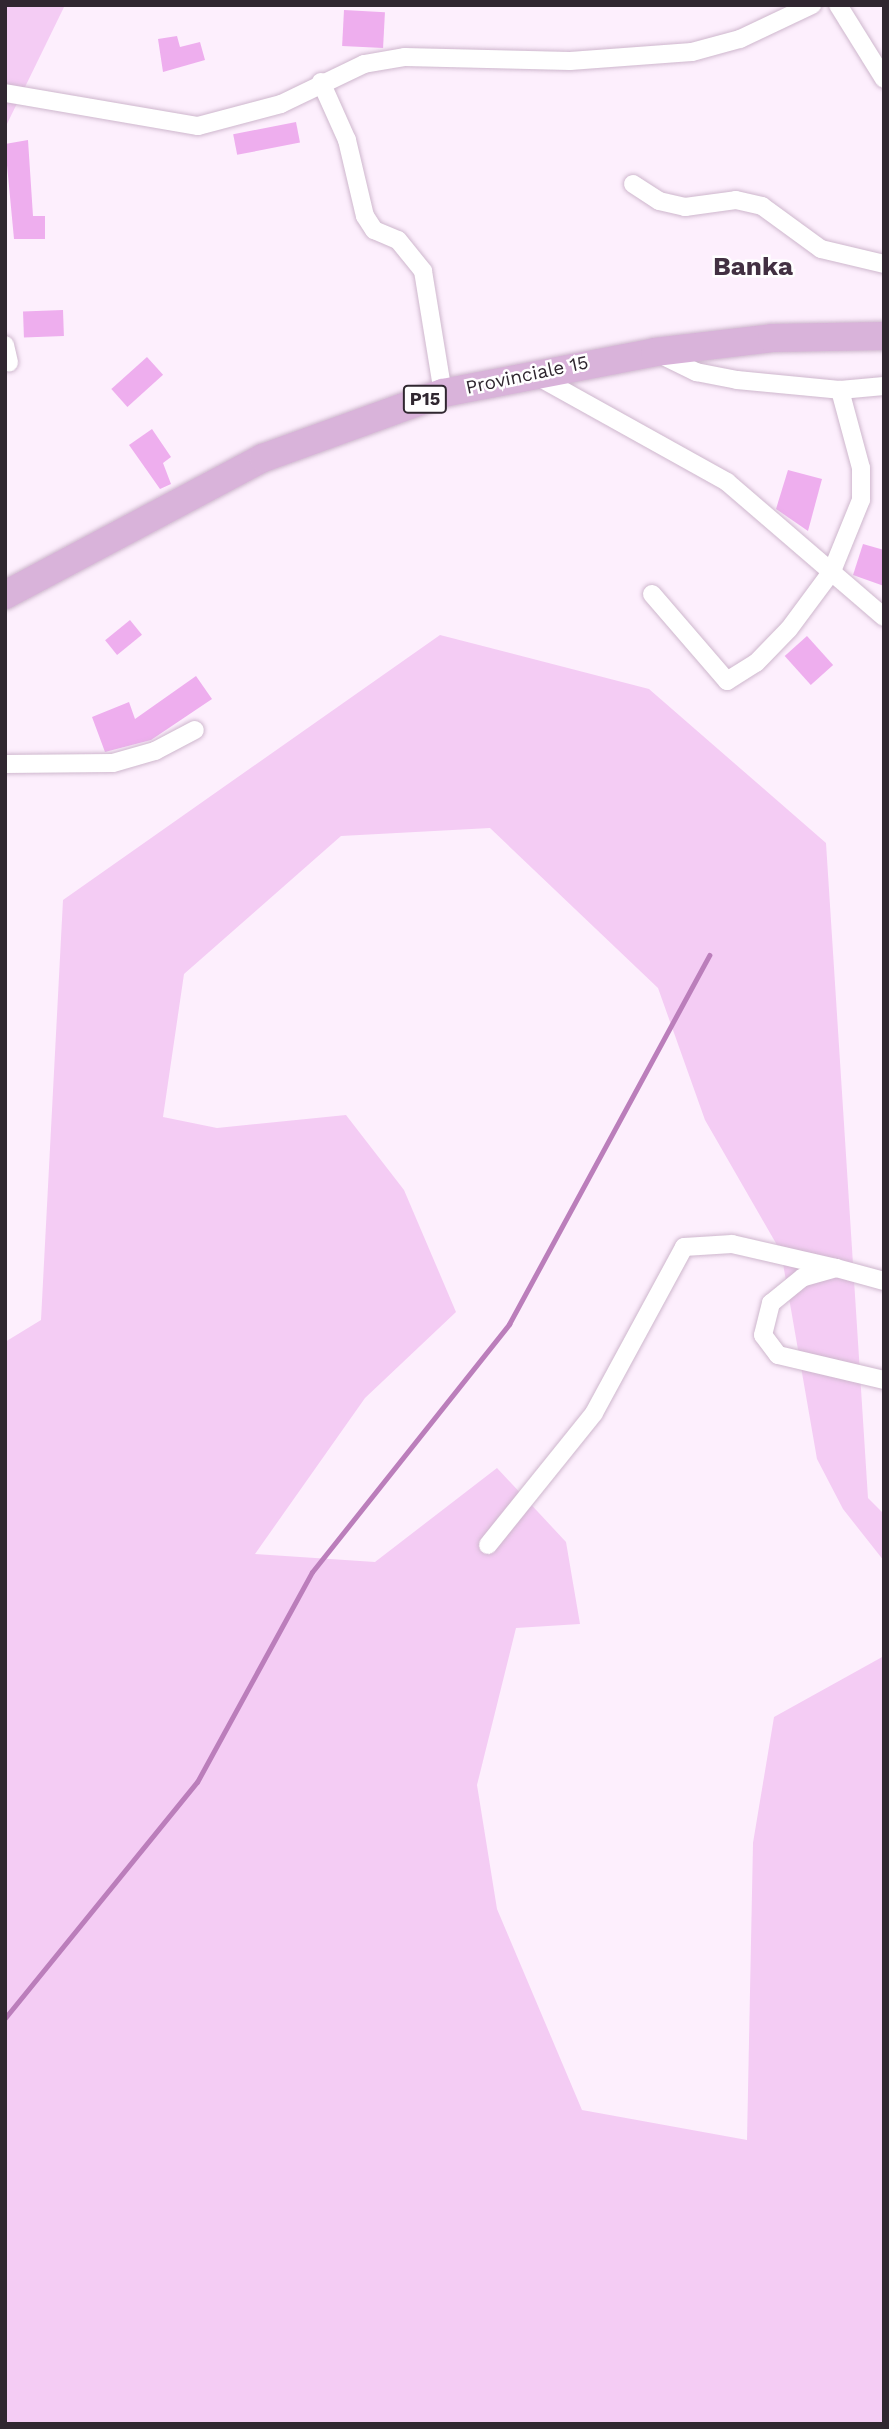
<!DOCTYPE html>
<html>
<head>
<meta charset="utf-8">
<style>
  body { margin:0 }
  #map { position:relative; width:889px; height:2429px; overflow:hidden; background:#fdeffd; font-family:"Work Sans",sans-serif }
  div>[style] { position:absolute }
  [style*='--x'] { left:calc(var(--x)*1px); top:calc(var(--y)*1px); width:calc(var(--w)*1px); rotate:calc(var(--a)*1deg) }
  .green>* { inset:0; background:#f4ccf4 }
  .stream>* { height:5px; margin:-2.5px; padding:0 2.5px; transform-origin:2.5px; border-radius:2.5px; background:#bb7ebb }
  .building>* { inset:0; background:#eeaeee; transform-origin:0 0 }
  .roads { filter:drop-shadow(0 0 2px #ceb7cd) drop-shadow(0 0 2px #ceb7cd) }
  .street>* { height:18px; margin:-9px; padding:0 9px; transform-origin:9px; border-radius:9px; background:#fff }
  .primary>* { height:28px; margin:-14px; padding:0 14px; transform-origin:14px; border-radius:14px; background:#d9b3da }
  span { translate:-50% -50%; white-space:nowrap; text-align:center; line-height:1.15; -webkit-text-stroke:5px #fff; paint-order:stroke }
  .shield-label span { padding:2px 5px; background:#fff; border:2px solid; border-radius:5px; -webkit-text-stroke-width:0 }
  .shield-label { font-size:18px; color:#302730; font-weight:700 }
  .street-label { font-size:19px; color:#302730 }
  .district-label { font-size:26px; color:#423042; font-weight:700 }
  .frame { position:absolute; inset:0; border:7px solid #302730; pointer-events:none }
</style>
</head>
<body>
<div id="map">
  <div class="green">
    <i style="clip-path:polygon(5px 5px,65px 5px,5px 128px)"></i>
    <i style="clip-path:polygon(440px 635px,649px 689px,826px 843px,868px 1498px,884px 1514px,884px 1561px,843px 1509px,817px 1459px,781px 1252px,705px 1120px,658px 988px,490px 828px,341px 836px,184px 974px,163px 1117px,217px 1128px,346px 1115px,404px 1190px,456px 1312px,365px 1398px,255px 1554px,375px 1562px,497px 1468px,566px 1542px,580px 1624px,516px 1628px,477px 1785px,497px 1909px,582px 2110px,747px 2140px,753px 1843px,774px 1717px,884px 1656px,884px 2424px,5px 2424px,5px 1342px,41px 1320px,63px 900px)"></i>
  </div>
  <div class="stream">
    <i style="--x:5;--y:2018;--w:304;--a:-50.9"></i>
    <i style="--x:197;--y:1782;--w:239;--a:-61.3"></i>
    <i style="--x:312;--y:1572;--w:317;--a:-51.5"></i>
    <i style="--x:509;--y:1324;--w:420;--a:-61.5"></i>
  </div>
  <div class="building">
    <i style="left:344px;top:10px;width:41px;height:36px;rotate:3deg"></i>
    <i style="clip-path:polygon(177px 36px,180px 47px,200px 42px,205px 60px,163px 72px,158px 39px)"></i>
    <i style="left:296px;top:122px;width:21px;height:64px;rotate:79deg"></i>
    <i style="clip-path:polygon(28px 140px,33px 216px,45px 216px,45px 239px,14px 239px,5px 144px)"></i>
    <i style="left:63px;top:310px;width:26px;height:40px;rotate:88deg"></i>
    <i style="left:147px;top:357px;width:24px;height:48px;rotate:48deg"></i>
    <i style="clip-path:polygon(152px 429px,171px 457px,163px 463px,171px 484px,160px 489px,129px 445px)"></i>
    <i style="clip-path:polygon(788px 470px,822px 479px,808px 531px,776px 509px)"></i>
    <i style="clip-path:polygon(863px 544px,884px 550px,884px 586px,853px 575px)"></i>
    <i style="left:130px;top:620px;width:19px;height:32px;rotate:51deg"></i>
    <i style="left:807px;top:636px;width:39px;height:30px;rotate:48deg"></i>
    <i style="clip-path:polygon(196px 676px,212px 699px,151px 740px,105px 752px,92px 717px,129px 702px,135px 719px)"></i>
  </div>
  <div class="roads">
    <div class="street">
      <i style="--x:838;--y:5;--w:87;--a:58.1"></i>
      <i style="--x:321;--y:82;--w:64;--a:65.9"></i>
      <i style="--x:347;--y:140;--w:78;--a:76.7"></i>
      <i style="--x:365;--y:216;--w:17;--a:57"></i>
      <i style="--x:374;--y:230;--w:26;--a:23"></i>
      <i style="--x:398;--y:240;--w:40;--a:51"></i>
      <i style="--x:423;--y:271;--w:124;--a:80.7"></i>
      <i style="--x:5;--y:93;--w:196;--a:9.7"></i>
      <i style="--x:198;--y:126;--w:86;--a:-14.8"></i>
      <i style="--x:281;--y:104;--w:92;--a:-25.7"></i>
      <i style="--x:364;--y:64;--w:42;--a:-9.7"></i>
      <i style="--x:405;--y:57;--w:165;--a:1.4"></i>
      <i style="--x:570;--y:61;--w:122;--a:-4.2"></i>
      <i style="--x:692;--y:52;--w:50;--a:-15.2"></i>
      <i style="--x:740;--y:39;--w:80;--a:-25.3"></i>
      <i style="--x:633;--y:184;--w:31;--a:33"></i>
      <i style="--x:659;--y:201;--w:27;--a:13"></i>
      <i style="--x:685;--y:207;--w:51;--a:-7.8"></i>
      <i style="--x:736;--y:200;--w:27;--a:13"></i>
      <i style="--x:762;--y:206;--w:73;--a:36.1"></i>
      <i style="--x:821;--y:249;--w:65;--a:13.4"></i>
      <i style="--x:5;--y:345;--w:18;--a:77"></i>
      <i style="--x:655;--y:352;--w:46;--a:26"></i>
      <i style="--x:696;--y:372;--w:42;--a:11"></i>
      <i style="--x:737;--y:380;--w:103;--a:5.5"></i>
      <i style="--x:840;--y:390;--w:44;--a:-5.2"></i>
      <i style="--x:535;--y:375;--w:220;--a:29.1"></i>
      <i style="--x:727;--y:482;--w:207;--a:40.7"></i>
      <i style="--x:652;--y:594;--w:115;--a:49.2"></i>
      <i style="--x:727;--y:681;--w:34;--a:-32"></i>
      <i style="--x:756;--y:663;--w:47;--a:-45.9"></i>
      <i style="--x:789;--y:629;--w:72;--a:-53.4"></i>
      <i style="--x:832;--y:571;--w:77;--a:-67.8"></i>
      <i style="--x:861;--y:500;--w:32;--a:-90"></i>
      <i style="--x:861;--y:468;--w:81;--a:-105.1"></i>
      <i style="--x:5;--y:764;--w:108;--a:-0.5"></i>
      <i style="--x:113;--y:763;--w:44;--a:-15.9"></i>
      <i style="--x:155;--y:751;--w:45;--a:-27.7"></i>
      <i style="--x:884;--y:1281;--w:50;--a:-164.8"></i>
      <i style="--x:836;--y:1268;--w:35;--a:164"></i>
      <i style="--x:802;--y:1278;--w:40;--a:141"></i>
      <i style="--x:771;--y:1303;--w:33;--a:104"></i>
      <i style="--x:763;--y:1335;--w:25;--a:53"></i>
      <i style="--x:778;--y:1355;--w:109;--a:13.3"></i>
      <i style="--x:488;--y:1545;--w:169;--a:-51.2"></i>
      <i style="--x:594;--y:1413;--w:189;--a:-61.5"></i>
      <i style="--x:684;--y:1247;--w:48;--a:-3.6"></i>
      <i style="--x:732;--y:1244;--w:107;--a:13"></i>
    </div>
    <div class="primary">
      <i style="--x:5;--y:595;--w:292;--a:-28"></i>
      <i style="--x:263;--y:458;--w:191;--a:-19.9"></i>
      <i style="--x:443;--y:393;--w:216;--a:-10.9"></i>
      <i style="--x:655;--y:352;--w:118;--a:-6.8"></i>
      <i style="--x:772;--y:338;--w:112;--a:-1"></i>
    </div>
  </div>
  <div class="shield-label">
    <span style="left:425px;top:399px">P15</span>
  </div>
  <div class="street-label">
    <span style="left:527px;top:375px;rotate:-12deg">Provinciale 15</span>
  </div>
  <div class="district-label">
    <span style="left:753px;top:267px">Banka</span>
  </div>
  <div class="frame"></div>
</div>
</body>
</html>
